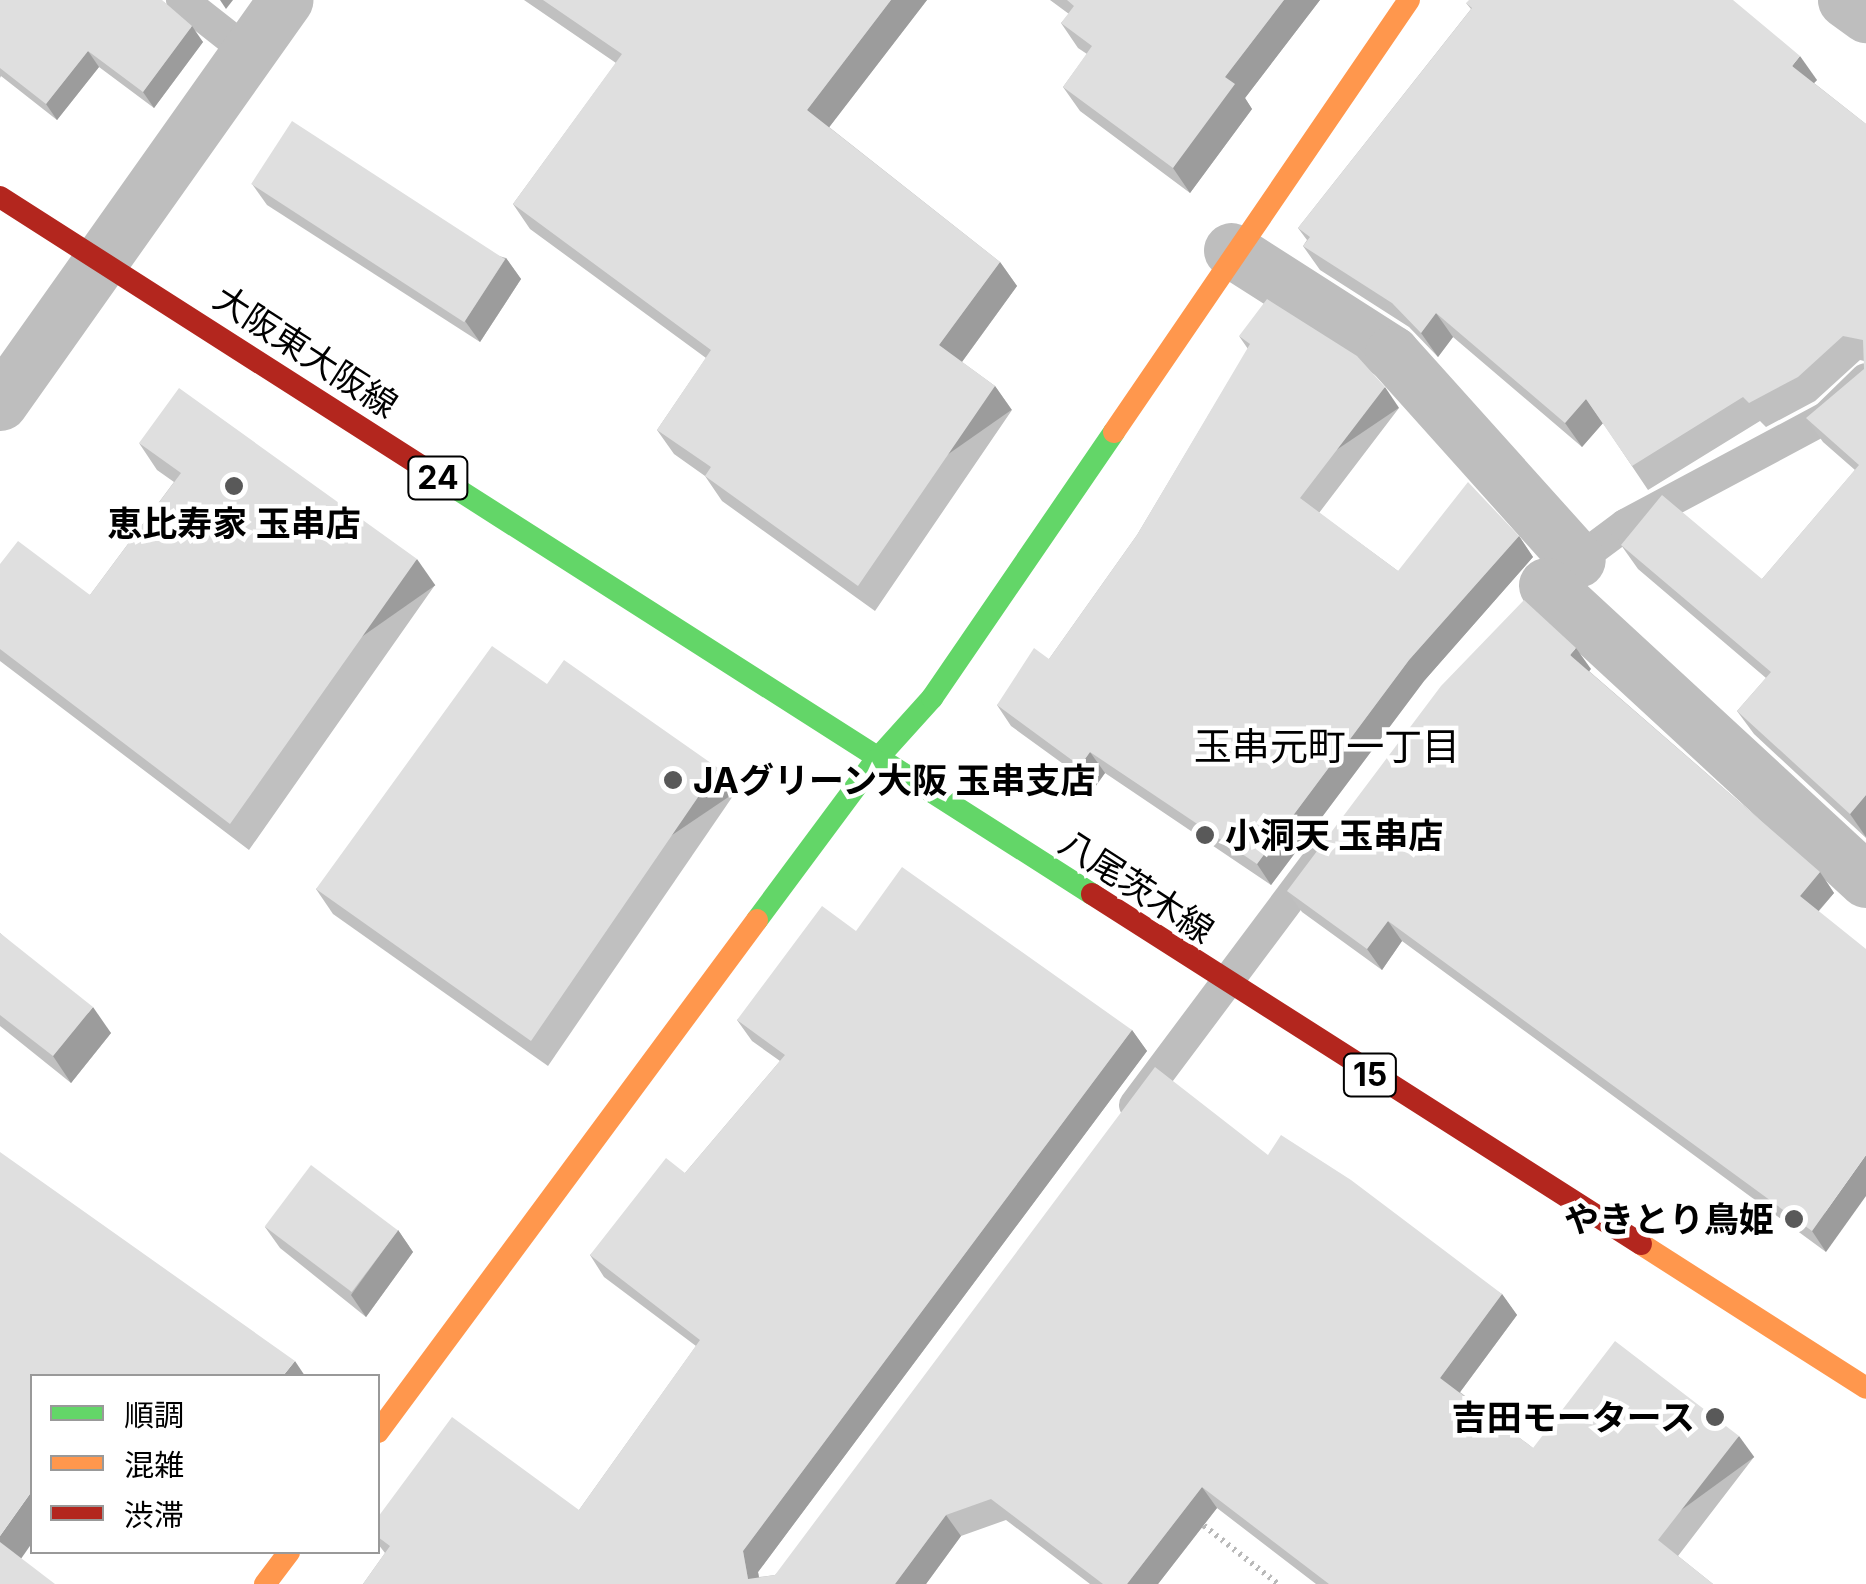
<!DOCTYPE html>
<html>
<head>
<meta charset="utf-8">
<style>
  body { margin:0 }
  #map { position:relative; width:1866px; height:1584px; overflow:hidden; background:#fff; font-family:Inter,"Noto Sans JP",sans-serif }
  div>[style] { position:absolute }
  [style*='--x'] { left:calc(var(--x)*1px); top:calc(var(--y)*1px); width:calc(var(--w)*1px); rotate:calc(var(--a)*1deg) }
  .path>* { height:6px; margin-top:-3px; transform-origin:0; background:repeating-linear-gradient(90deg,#b9b9b9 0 2.5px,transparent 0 7.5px) }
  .lane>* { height:32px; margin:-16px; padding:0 16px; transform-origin:16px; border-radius:16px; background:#bebebe }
  .street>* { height:55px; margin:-27.5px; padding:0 27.5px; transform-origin:27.5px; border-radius:27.5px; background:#bebebe }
  .fast>* { height:22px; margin:-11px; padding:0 11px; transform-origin:11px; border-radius:11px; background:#63d668 }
  .slow>* { height:22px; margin:-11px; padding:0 11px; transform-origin:11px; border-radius:11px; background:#ff974d }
  .jam>* { height:22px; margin:-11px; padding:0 11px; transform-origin:11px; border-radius:11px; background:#b3261e }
  .wall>* { inset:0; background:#c0c0c0 }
  .shaded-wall>* { inset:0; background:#9c9c9c; transform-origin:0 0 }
  .building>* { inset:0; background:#dfdfdf; transform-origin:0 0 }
  .dots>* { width:28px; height:28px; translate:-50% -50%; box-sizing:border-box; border:5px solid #fff; border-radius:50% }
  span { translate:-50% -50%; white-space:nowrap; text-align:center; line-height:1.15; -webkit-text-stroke:9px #fff; paint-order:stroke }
  .shield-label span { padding:2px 8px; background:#fff; border:2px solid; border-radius:8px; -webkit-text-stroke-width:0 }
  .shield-label { font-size:32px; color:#000; font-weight:700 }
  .street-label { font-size:35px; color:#000 }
  .poi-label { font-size:35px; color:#000; font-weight:700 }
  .left { translate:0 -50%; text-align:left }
  .right { translate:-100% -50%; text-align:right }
  .neighbourhood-label { font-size:38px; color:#000 }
  .legend { position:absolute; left:30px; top:1374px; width:350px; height:180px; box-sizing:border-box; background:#fff; border:2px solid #999; margin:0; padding:12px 18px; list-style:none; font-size:30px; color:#000 }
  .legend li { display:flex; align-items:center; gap:20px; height:50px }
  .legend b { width:50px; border:2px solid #999 }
</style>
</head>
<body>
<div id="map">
  <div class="path">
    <i style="--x:1198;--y:1521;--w:102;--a:38.2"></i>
  </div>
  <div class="lane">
    <i style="--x:182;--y:0;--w:84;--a:38.2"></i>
    <i style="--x:1566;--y:569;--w:74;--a:-36.7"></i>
    <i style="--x:1625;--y:525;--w:229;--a:-28.1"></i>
    <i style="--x:1827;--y:417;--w:54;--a:-44.3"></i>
    <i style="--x:1135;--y:1105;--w:306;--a:-53.2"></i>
  </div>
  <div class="street">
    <i style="--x:1845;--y:0;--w:26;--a:36"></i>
    <i style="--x:1231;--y:250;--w:191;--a:32.6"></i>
    <i style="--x:1392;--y:353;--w:278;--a:48.1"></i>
    <i style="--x:0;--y:403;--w:494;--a:-54.7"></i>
    <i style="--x:1546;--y:585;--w:435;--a:42.7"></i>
  </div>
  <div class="fast">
    <i style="--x:435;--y:475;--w:779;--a:32.53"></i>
    <i style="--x:876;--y:760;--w:84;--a:-47.9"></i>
    <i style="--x:932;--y:698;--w:322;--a:-55.6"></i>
    <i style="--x:757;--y:920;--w:199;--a:-53.4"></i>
  </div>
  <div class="slow">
    <i style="--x:1114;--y:432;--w:523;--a:-55.67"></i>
    <i style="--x:1641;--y:1244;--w:267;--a:32.6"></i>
    <i style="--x:378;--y:1432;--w:637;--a:-53.49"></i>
    <i style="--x:265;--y:1584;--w:40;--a:-53"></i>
  </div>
  <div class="jam">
    <i style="--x:0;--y:197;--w:516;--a:32.58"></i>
    <i style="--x:1092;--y:894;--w:651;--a:32.52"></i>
  </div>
  <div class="wall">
    <i style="clip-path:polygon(0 0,164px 2px,203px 42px,154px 108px,99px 67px,57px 120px,1px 76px,0 78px)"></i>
    <i style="clip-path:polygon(524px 0,927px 0,829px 127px,1000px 262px,1017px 286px,962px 362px,995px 386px,1012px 410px,875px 611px,722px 501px,705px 476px,674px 454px,657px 430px,706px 358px,530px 229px,513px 204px,616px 63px)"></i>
    <i style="clip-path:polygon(1050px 0,1320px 0,1245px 98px,1252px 109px,1190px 193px,1080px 111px,1063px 87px,1087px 54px,1078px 48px,1061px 23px,1069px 14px)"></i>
    <i style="clip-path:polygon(1466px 3px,1817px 80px,1814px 83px,1866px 124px,1866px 838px,1754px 734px,1737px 711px,1766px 678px,1638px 569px,1621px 545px,1762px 579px,1855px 470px,1823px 442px,1806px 418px,1864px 369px,1864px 361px,1860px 360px,1815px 401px,1766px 427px,1760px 421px,1648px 490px,1603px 423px,1582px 447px,1453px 337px,1438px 357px,1409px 327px,1320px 270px,1303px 246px,1307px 240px,1298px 228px,1471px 9px)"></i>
    <i style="clip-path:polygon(252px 184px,506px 258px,521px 279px,480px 342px,267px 205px)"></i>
    <i style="clip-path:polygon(1239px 336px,1399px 408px,1319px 513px,1398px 571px,1519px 536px,1533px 557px,1424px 681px,1271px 885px,1105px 773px,1095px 787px,1011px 726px,997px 705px,1049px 659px,1137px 535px,1248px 349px)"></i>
    <i style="clip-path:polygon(139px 443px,435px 585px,249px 850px,0 661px,0 564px,90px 595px,174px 482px,157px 470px)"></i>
    <i style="clip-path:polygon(1591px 669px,1589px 671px,1820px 872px,1834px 893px,1819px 911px,1826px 1252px,1402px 941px,1382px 970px,1302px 912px,1287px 891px)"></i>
    <i style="clip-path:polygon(547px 684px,735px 793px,548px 1066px,333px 914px,316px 889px)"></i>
    <i style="clip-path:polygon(856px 931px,1132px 1030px,1147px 1051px,758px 1572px,759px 1577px,775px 1575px,1268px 1155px,1502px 1294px,1517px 1315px,1460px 1392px,1533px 1448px,1754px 1457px,1678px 1556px,1713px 1584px,1316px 1584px,1217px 1508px,1158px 1584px,1090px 1584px,1006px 1520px,961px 1536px,926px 1584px,363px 1584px,385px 1553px,378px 1544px,378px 1517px,579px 1510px,696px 1346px,604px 1277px,590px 1255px,685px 1173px,780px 1061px,752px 1041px,737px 1020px)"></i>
    <i style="clip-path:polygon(0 933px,111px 1033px,71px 1083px,0 1026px)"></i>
    <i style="clip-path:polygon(265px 1227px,398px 1230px,413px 1252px,366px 1317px,280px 1248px)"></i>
  </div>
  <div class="shaded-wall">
    <i style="clip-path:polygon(220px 0,233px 0,226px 9px)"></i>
    <i style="clip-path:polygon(891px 0,927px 0,824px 134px,807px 110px)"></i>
    <i style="clip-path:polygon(1284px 0,1320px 0,1245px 98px,1252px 109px,1190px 193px,1173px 168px,1225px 77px)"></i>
    <i style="clip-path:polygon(192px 26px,203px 42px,154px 108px,143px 92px)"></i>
    <i style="clip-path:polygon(88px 51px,99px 67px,57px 120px,46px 104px)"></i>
    <i style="clip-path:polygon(1800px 56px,1817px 80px,1808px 89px,1792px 66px)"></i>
    <i style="clip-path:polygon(506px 258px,521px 279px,480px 342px,465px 321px)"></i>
    <i style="clip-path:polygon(1000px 262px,1017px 286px,956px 370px,939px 345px)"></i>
    <i style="clip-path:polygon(1436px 313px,1453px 337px,1438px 357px,1421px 333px)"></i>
    <i style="left:995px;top:386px;width:29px;height:242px;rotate:55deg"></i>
    <i style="left:1385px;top:387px;width:25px;height:140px;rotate:56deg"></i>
    <i style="clip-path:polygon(1586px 399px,1603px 423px,1582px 447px,1565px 423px)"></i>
    <i style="clip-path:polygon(1519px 536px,1533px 557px,1424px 681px,1271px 885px,1257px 864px,1409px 660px)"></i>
    <i style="left:417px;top:559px;width:32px;height:324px;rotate:55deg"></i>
    <i style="clip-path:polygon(1576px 648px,1591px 669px,1585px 676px,1570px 655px)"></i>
    <i style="clip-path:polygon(1090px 752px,1105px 773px,1095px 787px,1080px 766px)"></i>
    <i style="left:718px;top:768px;width:30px;height:331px;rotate:56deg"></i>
    <i style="clip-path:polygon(1866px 795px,1866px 837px,1850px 814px)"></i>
    <i style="clip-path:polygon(1820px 872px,1834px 893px,1814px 916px,1800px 896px)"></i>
    <i style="clip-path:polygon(1388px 921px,1402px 941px,1382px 970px,1367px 949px)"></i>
    <i style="clip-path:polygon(93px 1007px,111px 1033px,71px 1083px,53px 1056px)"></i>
    <i style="clip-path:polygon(1132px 1030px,1147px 1051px,758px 1572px,760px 1584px,748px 1579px,743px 1551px)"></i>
    <i style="clip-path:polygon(1866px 1155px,1866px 1196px,1826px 1252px,1812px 1231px)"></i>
    <i style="clip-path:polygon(398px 1230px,413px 1252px,366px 1317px,351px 1295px)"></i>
    <i style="clip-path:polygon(1502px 1294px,1517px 1315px,1455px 1399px,1440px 1378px)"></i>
    <i style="clip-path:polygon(295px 1361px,305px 1376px,283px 1376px)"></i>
    <i style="left:1739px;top:1436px;width:26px;height:132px;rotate:54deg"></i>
    <i style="clip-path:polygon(1202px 1487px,1217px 1508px,1158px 1584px,1127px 1584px)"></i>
    <i style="clip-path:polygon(32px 1491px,32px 1543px,16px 1566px,0 1544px,0 1536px)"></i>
    <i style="clip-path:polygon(946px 1515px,961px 1536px,926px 1584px,895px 1584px)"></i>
  </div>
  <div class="building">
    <i style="clip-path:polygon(0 0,162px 0,192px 26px,143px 92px,88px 51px,46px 104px,0 68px)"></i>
    <i style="clip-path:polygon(543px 0,891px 0,807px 110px,1000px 262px,939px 345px,995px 386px,858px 586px,705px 476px,711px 467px,657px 430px,711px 350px,513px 204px,622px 54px)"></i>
    <i style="clip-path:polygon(1067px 0,1284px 0,1225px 77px,1235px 84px,1173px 168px,1063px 87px,1092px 46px,1061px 23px,1074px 6px)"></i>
    <i style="clip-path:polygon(1469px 0,1733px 0,1800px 56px,1792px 66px,1866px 124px,1866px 795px,1850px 814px,1737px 711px,1771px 672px,1621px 545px,1662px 495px,1762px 579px,1859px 465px,1806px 418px,1864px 369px,1863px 340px,1843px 336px,1798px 377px,1749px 403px,1743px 397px,1632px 466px,1586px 399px,1565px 423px,1436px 313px,1421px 333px,1392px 303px,1303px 246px,1310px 237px,1298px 228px,1472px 8px,1466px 3px)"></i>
    <i style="left:292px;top:121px;width:254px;height:75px;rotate:33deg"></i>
    <i style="clip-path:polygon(1267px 299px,1357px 356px,1385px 387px,1300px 498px,1398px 571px,1468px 482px,1519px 536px,1409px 660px,1257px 864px,1090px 752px,1080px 766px,997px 705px,1034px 648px,1049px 659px,1137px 535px,1250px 344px,1239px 336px)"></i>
    <i style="clip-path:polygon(179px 388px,417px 559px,230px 824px,0 649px,0 564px,18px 541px,90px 595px,181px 473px,139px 443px)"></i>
    <i style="clip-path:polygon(1524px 600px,1576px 648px,1570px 655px,1820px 872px,1800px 896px,1866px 949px,1866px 1155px,1812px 1231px,1388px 921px,1367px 949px,1287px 891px,1441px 686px)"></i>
    <i style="clip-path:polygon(492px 646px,547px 684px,564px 660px,718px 768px,531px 1041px,316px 889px)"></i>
    <i style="clip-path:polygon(902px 867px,1132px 1030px,743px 1551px,748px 1579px,775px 1575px,1155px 1067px,1268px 1155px,1281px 1135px,1351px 1180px,1502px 1294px,1440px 1378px,1533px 1448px,1615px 1341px,1739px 1436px,1658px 1540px,1713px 1584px,1329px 1584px,1202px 1487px,1127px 1584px,1103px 1584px,991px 1499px,946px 1515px,895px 1584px,363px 1584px,390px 1546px,378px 1537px,378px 1517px,452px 1417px,579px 1510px,700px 1340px,590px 1255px,666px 1158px,685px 1173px,785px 1055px,737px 1020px,822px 906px,856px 931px)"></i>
    <i style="clip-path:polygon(0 933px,93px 1007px,53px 1056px,0 1015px)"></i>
    <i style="clip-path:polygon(0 1152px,295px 1361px,283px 1376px,32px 1376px,32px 1491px,0 1536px)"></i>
    <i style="left:311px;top:1165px;width:109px;height:77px;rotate:37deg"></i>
    <i style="clip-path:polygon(0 1542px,55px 1584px,0 1584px)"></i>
  </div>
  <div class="dots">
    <i style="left:234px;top:486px;background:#595959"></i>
    <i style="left:673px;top:780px;background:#595959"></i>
    <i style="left:1205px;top:835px;background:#595959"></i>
    <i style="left:1794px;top:1219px;background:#595959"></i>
    <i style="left:1715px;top:1417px;background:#595959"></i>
  </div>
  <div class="shield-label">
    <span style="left:438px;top:478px">24</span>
    <span style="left:1370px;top:1075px">15</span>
  </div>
  <div class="street-label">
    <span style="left:306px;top:351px;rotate:33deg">大阪東大阪線</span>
    <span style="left:1137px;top:886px;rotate:33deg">八尾茨木線</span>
  </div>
  <div class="poi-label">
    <span style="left:234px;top:523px">恵比寿家 玉串店</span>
    <span class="left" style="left:693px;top:780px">JAグリーン大阪 玉串支店</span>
    <span class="left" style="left:1225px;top:835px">小洞天 玉串店</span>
    <span class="right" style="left:1774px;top:1219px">やきとり鳥姫</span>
    <span class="right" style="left:1695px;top:1417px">吉田モータース</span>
  </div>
  <div class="neighbourhood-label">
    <span style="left:1327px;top:747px">玉串元町一丁目</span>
  </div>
  <ul class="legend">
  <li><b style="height:12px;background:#63d668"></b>順調</li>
  <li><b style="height:12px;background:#ff974d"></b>混雑</li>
  <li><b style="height:12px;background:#b3261e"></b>渋滞</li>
  </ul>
</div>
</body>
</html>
